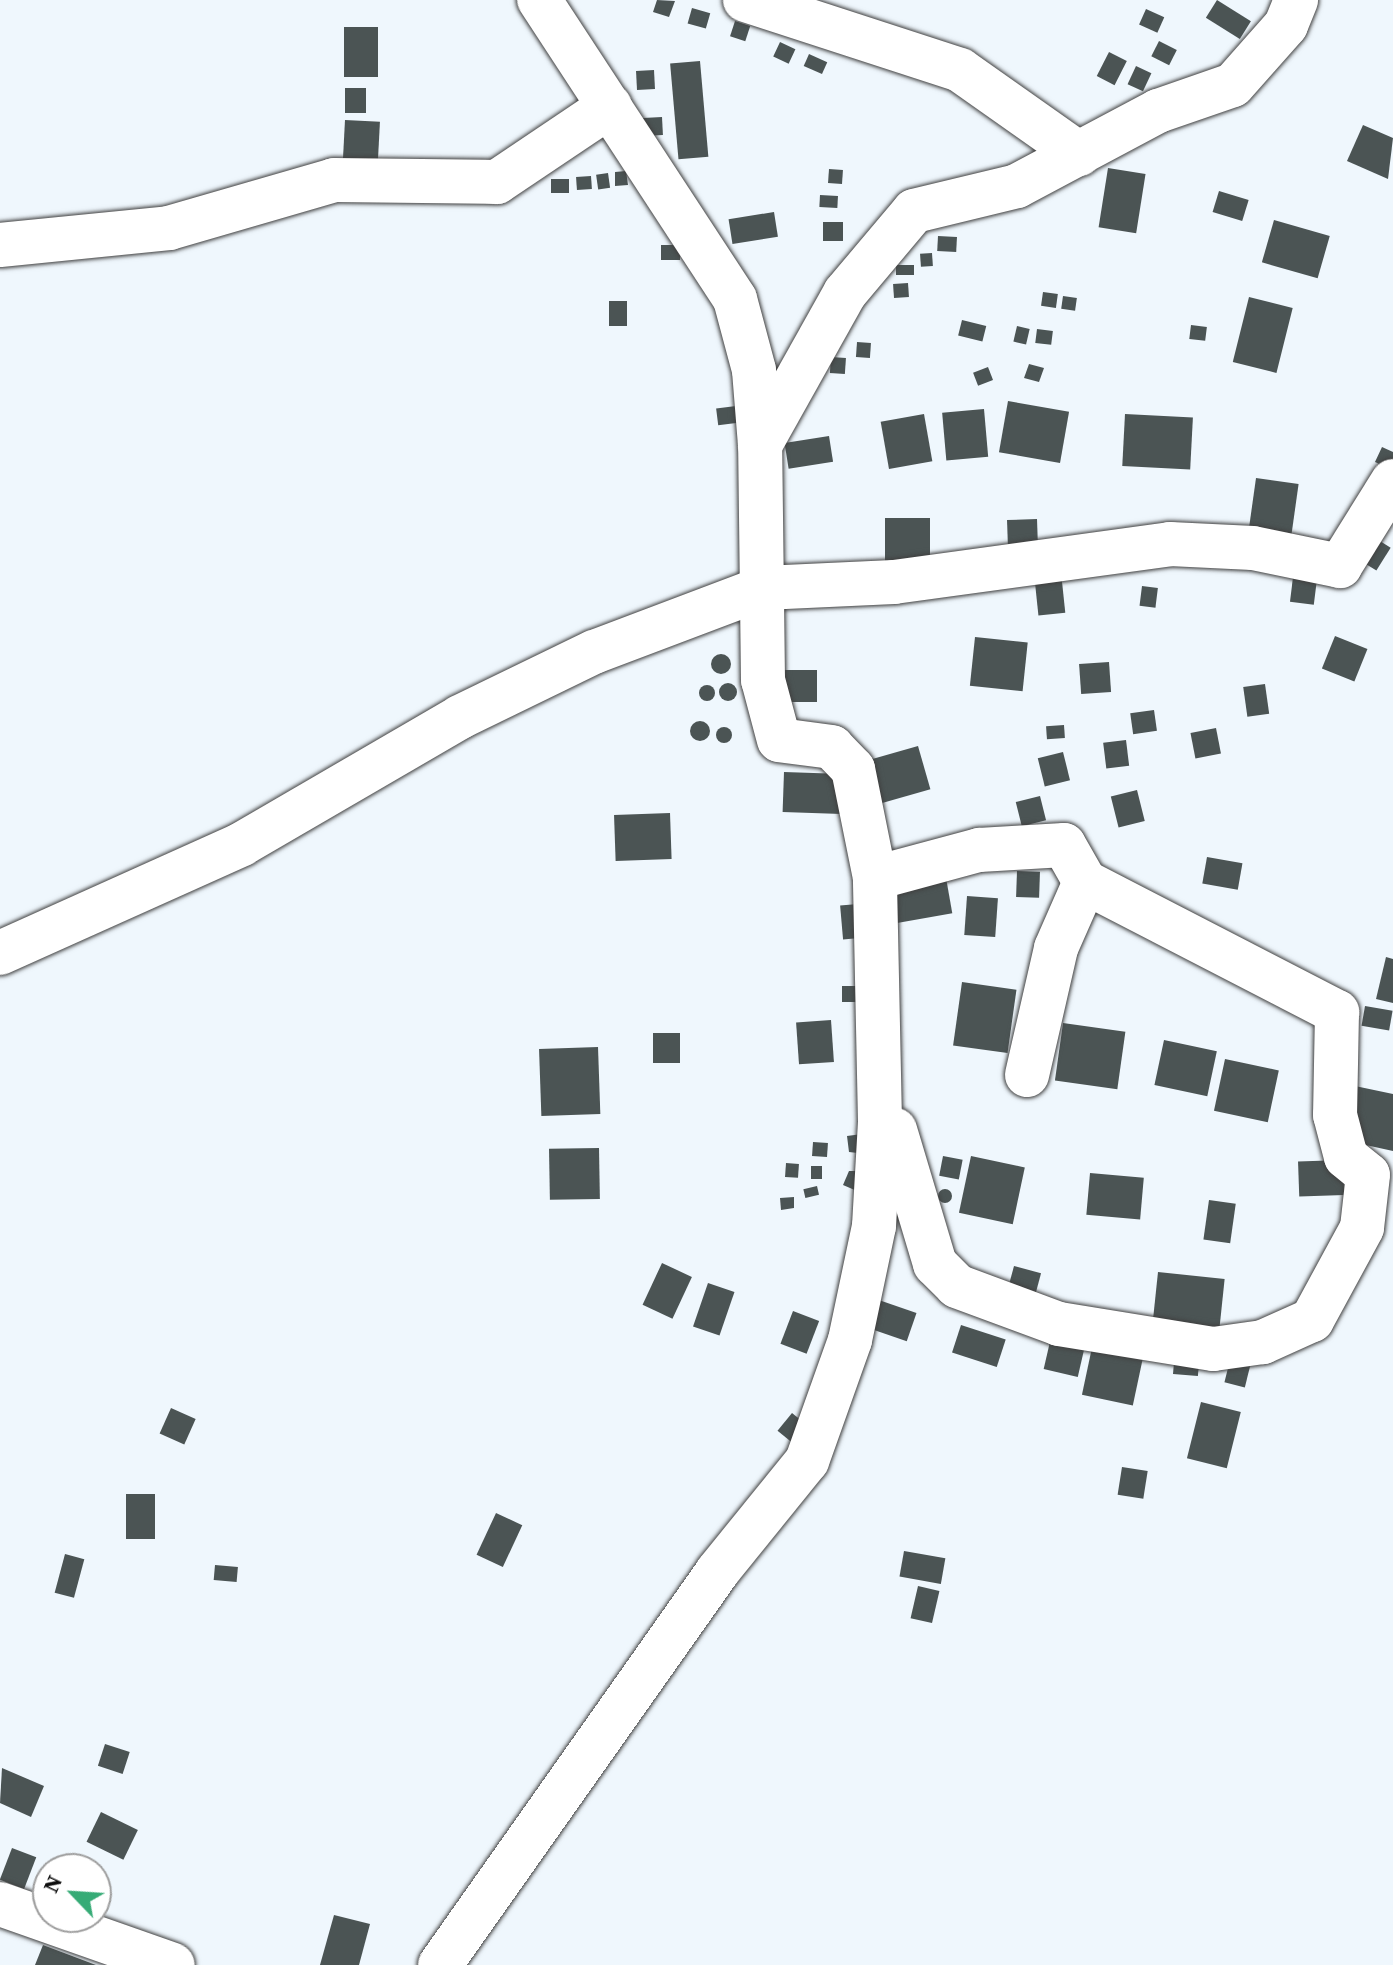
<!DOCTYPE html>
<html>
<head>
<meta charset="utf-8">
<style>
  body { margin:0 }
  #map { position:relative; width:1393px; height:1965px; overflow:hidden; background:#eff7fd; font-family:"Source Serif 4",serif }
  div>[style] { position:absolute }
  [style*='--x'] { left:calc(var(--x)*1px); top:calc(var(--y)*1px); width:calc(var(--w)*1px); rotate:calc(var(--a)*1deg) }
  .building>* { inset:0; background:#4b5454; transform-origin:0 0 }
  .round { border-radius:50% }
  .roads { filter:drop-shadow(0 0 2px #404040) drop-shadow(0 0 2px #404040) }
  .minor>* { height:44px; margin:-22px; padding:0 22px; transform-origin:22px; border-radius:22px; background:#fff }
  span { translate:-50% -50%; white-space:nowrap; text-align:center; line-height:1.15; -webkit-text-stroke:8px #fff; paint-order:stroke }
  .north { position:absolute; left:32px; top:1853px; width:80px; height:80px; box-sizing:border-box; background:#fff; border:2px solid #9e9e9e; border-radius:50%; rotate:295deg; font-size:22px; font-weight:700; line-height:32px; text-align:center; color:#0d0d0d }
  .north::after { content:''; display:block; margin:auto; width:28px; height:36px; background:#36ab76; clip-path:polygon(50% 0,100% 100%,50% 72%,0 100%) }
</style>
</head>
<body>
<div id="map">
  <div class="building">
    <i style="clip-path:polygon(657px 0,675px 1px,669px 17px,653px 12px)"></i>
    <i style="left:1217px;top:0;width:40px;height:21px;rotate:32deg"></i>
    <i style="left:692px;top:8px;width:19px;height:16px;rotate:16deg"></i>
    <i style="left:1146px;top:9px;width:20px;height:17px;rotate:24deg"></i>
    <i style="left:735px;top:21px;width:16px;height:16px;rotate:18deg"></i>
    <i style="left:344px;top:27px;width:34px;height:50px"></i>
    <i style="left:1159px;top:41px;width:20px;height:17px;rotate:27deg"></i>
    <i style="left:780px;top:42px;width:17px;height:16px;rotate:25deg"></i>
    <i style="left:1109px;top:52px;width:20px;height:27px;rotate:27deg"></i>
    <i style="left:809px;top:54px;width:20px;height:13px;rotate:24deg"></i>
    <i style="left:700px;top:61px;width:96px;height:30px;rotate:85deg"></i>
    <i style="left:1136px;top:66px;width:17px;height:20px;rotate:25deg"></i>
    <i style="left:654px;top:70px;width:19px;height:18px;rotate:87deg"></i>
    <i style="left:345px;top:88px;width:21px;height:25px"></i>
    <i style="left:662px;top:117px;width:18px;height:19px;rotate:87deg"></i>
    <i style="left:345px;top:120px;width:35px;height:45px;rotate:3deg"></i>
    <i style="clip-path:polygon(1363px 125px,1393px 138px,1388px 179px,1347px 161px)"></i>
    <i style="left:1108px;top:168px;width:38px;height:60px;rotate:9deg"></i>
    <i style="left:829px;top:169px;width:14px;height:14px;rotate:4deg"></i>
    <i style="clip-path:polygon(626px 171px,628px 185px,615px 186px,615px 172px)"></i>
    <i style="left:608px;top:173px;width:15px;height:12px;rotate:82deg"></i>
    <i style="left:591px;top:176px;width:13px;height:15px;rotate:86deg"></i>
    <i style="left:569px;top:179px;width:14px;height:18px;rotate:90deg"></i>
    <i style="left:1219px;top:191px;width:31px;height:22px;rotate:17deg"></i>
    <i style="left:820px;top:195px;width:18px;height:12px;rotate:3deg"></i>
    <i style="left:774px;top:212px;width:25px;height:46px;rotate:81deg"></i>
    <i style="left:1274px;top:220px;width:58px;height:44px;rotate:16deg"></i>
    <i style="left:843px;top:222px;width:19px;height:20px;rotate:90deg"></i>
    <i style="left:938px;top:236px;width:19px;height:15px;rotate:3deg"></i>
    <i style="left:661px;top:245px;width:19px;height:15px"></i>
    <i style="left:932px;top:253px;width:13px;height:12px;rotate:86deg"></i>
    <i style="left:896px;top:265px;width:18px;height:10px"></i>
    <i style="left:908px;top:283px;width:14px;height:15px;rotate:86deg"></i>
    <i style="left:1043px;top:292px;width:15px;height:14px;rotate:8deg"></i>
    <i style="left:1063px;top:296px;width:14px;height:13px;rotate:8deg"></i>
    <i style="left:1249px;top:297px;width:45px;height:67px;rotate:14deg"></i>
    <i style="left:609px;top:301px;width:18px;height:25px"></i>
    <i style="left:962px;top:320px;width:25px;height:16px;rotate:14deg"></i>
    <i style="left:1191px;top:325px;width:16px;height:14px;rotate:7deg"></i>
    <i style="left:1017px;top:326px;width:13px;height:16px;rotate:13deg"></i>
    <i style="left:1037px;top:329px;width:16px;height:14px;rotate:7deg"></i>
    <i style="left:857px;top:342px;width:14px;height:15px;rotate:4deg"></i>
    <i style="left:831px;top:357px;width:15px;height:16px;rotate:4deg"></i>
    <i style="clip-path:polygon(1029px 364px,1044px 368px,1039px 382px,1024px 378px)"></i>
    <i style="left:988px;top:367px;width:14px;height:16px;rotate:69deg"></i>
    <i style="left:1008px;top:401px;width:62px;height:52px;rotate:10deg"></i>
    <i style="left:736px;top:406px;width:17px;height:20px;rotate:83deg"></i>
    <i style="left:984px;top:409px;width:48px;height:42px;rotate:85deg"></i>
    <i style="left:924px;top:414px;width:48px;height:44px;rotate:80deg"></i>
    <i style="left:1125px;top:414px;width:68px;height:52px;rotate:3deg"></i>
    <i style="left:829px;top:436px;width:26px;height:45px;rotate:81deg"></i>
    <i style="clip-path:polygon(1382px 447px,1393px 452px,1393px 470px,1375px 462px)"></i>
    <i style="left:1256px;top:478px;width:43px;height:55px;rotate:8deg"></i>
    <i style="left:885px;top:518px;width:45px;height:50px"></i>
    <i style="left:1037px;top:519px;width:24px;height:30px;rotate:88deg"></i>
    <i style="left:1372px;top:536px;width:22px;height:27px;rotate:32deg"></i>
    <i style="left:1294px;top:569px;width:24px;height:33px;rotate:7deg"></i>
    <i style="left:1061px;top:572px;width:41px;height:27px;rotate:84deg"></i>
    <i style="left:1142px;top:586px;width:16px;height:20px;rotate:7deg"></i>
    <i style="left:1335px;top:636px;width:35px;height:35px;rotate:22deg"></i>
    <i style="left:975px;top:637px;width:53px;height:49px;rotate:6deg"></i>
    <i class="round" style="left:711px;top:654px;width:20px;height:20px"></i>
    <i style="left:1109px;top:662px;width:30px;height:30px;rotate:86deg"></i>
    <i style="left:785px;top:670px;width:32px;height:32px"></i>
    <i class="round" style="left:719px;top:683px;width:18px;height:18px"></i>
    <i style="left:1265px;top:684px;width:30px;height:22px;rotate:82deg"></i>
    <i class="round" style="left:699px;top:685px;width:16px;height:16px"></i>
    <i style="left:1154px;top:710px;width:21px;height:24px;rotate:82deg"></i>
    <i class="round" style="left:690px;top:721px;width:20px;height:20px"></i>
    <i style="left:1064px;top:725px;width:13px;height:18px;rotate:86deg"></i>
    <i class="round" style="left:716px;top:727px;width:16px;height:16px"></i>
    <i style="left:1216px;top:728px;width:26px;height:26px;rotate:79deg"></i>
    <i style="left:1126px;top:740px;width:26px;height:23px;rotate:83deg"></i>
    <i style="left:918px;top:746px;width:45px;height:52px;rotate:74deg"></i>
    <i style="left:1063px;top:752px;width:29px;height:26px;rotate:76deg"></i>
    <i style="left:784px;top:772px;width:59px;height:40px;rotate:2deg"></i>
    <i style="left:1137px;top:790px;width:32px;height:27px;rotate:76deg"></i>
    <i style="left:1040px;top:796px;width:25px;height:25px;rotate:76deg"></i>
    <i style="left:670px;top:813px;width:46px;height:56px;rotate:88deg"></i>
    <i style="left:1207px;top:857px;width:36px;height:27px;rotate:10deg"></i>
    <i style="left:1017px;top:871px;width:23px;height:26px;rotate:2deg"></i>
    <i style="left:945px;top:872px;width:42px;height:56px;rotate:80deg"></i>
    <i style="left:967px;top:896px;width:31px;height:39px;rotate:4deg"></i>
    <i style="left:870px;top:903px;width:34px;height:30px;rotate:85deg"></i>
    <i style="clip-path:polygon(1386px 957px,1393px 959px,1393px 1003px,1376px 999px)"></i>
    <i style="left:962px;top:982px;width:55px;height:64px;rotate:8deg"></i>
    <i style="left:842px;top:986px;width:25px;height:16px"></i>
    <i style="left:1365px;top:1006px;width:28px;height:20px;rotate:10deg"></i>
    <i style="left:831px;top:1020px;width:42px;height:35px;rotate:86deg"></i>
    <i style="left:1063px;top:1023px;width:63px;height:58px;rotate:8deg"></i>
    <i style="left:680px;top:1033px;width:30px;height:27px;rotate:90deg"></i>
    <i style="left:1164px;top:1040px;width:54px;height:46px;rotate:12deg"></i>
    <i style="left:598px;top:1047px;width:67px;height:59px;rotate:88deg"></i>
    <i style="left:1225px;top:1059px;width:55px;height:53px;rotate:12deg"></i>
    <i style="clip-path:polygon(1355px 1086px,1393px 1094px,1393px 1151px,1343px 1140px)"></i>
    <i style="clip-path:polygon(862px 1134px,858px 1153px,849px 1152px,847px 1136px)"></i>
    <i style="left:813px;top:1142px;width:15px;height:14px;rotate:4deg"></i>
    <i style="left:599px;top:1148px;width:51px;height:50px;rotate:89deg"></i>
    <i style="left:943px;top:1156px;width:20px;height:20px;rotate:11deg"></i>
    <i style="left:971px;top:1156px;width:55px;height:58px;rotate:12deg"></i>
    <i style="left:1343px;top:1160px;width:35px;height:45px;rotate:88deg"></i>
    <i style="left:786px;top:1163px;width:13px;height:14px;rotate:4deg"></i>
    <i style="left:811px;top:1166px;width:11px;height:13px"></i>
    <i style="clip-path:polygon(849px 1171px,856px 1171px,857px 1191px,843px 1185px)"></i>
    <i style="left:1090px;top:1173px;width:54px;height:42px;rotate:5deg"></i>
    <i style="left:817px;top:1186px;width:9px;height:14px;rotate:77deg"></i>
    <i class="round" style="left:938px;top:1189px;width:14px;height:14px"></i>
    <i style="clip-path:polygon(794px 1197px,794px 1208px,781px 1210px,780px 1198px)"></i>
    <i style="left:1209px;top:1200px;width:27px;height:40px;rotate:8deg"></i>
    <i style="left:662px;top:1263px;width:33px;height:46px;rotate:25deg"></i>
    <i style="left:1014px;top:1266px;width:28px;height:30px;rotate:15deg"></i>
    <i style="left:1158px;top:1272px;width:67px;height:49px;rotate:6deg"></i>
    <i style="left:708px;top:1283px;width:28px;height:46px;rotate:19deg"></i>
    <i style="left:873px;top:1298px;width:46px;height:30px;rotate:19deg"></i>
    <i style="left:793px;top:1311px;width:28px;height:35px;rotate:21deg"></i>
    <i style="left:961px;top:1325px;width:47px;height:29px;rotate:18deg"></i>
    <i style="left:1052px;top:1333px;width:35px;height:37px;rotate:13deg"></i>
    <i style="left:1094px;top:1338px;width:52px;height:58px;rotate:12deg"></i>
    <i style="left:1175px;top:1351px;width:25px;height:23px;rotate:5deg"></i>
    <i style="left:1230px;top:1360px;width:21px;height:23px;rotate:14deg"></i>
    <i style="left:1201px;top:1402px;width:41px;height:58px;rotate:14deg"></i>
    <i style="left:171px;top:1408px;width:27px;height:28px;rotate:24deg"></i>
    <i style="left:792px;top:1413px;width:21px;height:23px;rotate:39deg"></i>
    <i style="left:1122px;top:1467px;width:26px;height:28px;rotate:9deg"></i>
    <i style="left:126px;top:1494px;width:29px;height:45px"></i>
    <i style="left:496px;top:1513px;width:29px;height:46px;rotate:25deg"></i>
    <i style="left:904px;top:1551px;width:42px;height:26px;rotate:10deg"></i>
    <i style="left:65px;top:1554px;width:20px;height:40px;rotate:15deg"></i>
    <i style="left:215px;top:1565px;width:23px;height:15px;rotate:5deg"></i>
    <i style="left:918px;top:1586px;width:22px;height:33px;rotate:13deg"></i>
    <i style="left:105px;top:1744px;width:26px;height:23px;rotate:18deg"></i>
    <i style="clip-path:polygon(2px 1768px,44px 1786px,31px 1817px,0 1803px)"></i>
    <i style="left:101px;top:1812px;width:41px;height:33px;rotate:26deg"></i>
    <i style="left:12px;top:1848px;width:26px;height:34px;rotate:21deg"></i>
    <i style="clip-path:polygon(334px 1915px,370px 1924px,359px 1965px,320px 1965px)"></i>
    <i style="clip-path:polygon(43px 1945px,96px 1965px,35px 1965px)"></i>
  </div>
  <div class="roads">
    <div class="minor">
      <i style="--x:745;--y:0;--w:226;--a:18"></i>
      <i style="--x:960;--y:70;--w:146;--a:35.2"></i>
      <i style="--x:0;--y:245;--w:170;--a:-5.7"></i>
      <i style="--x:169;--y:228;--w:172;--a:-16.2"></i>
      <i style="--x:334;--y:180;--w:163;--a:0.7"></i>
      <i style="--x:497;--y:182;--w:136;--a:-33.9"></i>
      <i style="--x:760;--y:445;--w:174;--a:-60.8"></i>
      <i style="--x:845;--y:293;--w:107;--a:-49.9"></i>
      <i style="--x:914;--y:211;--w:106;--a:-13.6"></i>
      <i style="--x:1017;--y:186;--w:160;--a:-28"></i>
      <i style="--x:1158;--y:111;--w:79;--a:-19.1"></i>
      <i style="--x:1233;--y:85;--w:80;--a:-48.5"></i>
      <i style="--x:1286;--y:25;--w:27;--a:-68"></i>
      <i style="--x:875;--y:878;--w:108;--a:-15.1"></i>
      <i style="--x:979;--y:850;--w:85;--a:-3.4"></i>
      <i style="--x:1064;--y:845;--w:43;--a:60.4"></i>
      <i style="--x:1085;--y:882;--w:284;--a:27.3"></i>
      <i style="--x:1337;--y:1012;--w:103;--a:91.1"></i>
      <i style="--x:1335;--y:1115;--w:43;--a:75.3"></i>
      <i style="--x:1346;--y:1157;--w:28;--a:39"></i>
      <i style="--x:1368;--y:1175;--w:53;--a:96.5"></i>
      <i style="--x:1362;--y:1228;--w:105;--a:118.5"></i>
      <i style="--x:1312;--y:1320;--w:54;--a:155.8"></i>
      <i style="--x:1263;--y:1342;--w:50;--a:172"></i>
      <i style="--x:1213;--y:1349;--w:156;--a:-170.8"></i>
      <i style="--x:1059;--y:1324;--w:109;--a:-159.6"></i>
      <i style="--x:957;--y:1286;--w:31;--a:-135"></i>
      <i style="--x:935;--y:1264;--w:140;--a:-106.6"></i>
      <i style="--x:0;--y:953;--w:265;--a:-24.2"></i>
      <i style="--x:242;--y:844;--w:252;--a:-30.2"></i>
      <i style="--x:460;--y:717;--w:149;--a:-25.9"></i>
      <i style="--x:594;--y:652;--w:181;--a:-20.7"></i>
      <i style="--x:763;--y:588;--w:131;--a:-2.6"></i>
      <i style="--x:894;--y:582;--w:279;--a:-7.8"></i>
      <i style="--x:1170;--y:544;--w:83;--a:2.8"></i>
      <i style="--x:1253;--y:548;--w:89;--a:11.7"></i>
      <i style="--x:1340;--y:566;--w:100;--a:-58.1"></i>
      <i style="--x:1027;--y:1075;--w:130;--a:-77.1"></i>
      <i style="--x:1056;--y:948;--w:72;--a:-66.3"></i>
      <i style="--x:0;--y:1904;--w:183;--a:19.4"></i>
      <i style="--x:440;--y:1965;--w:481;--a:-54.8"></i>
      <i style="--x:717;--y:1572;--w:143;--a:-51"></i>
      <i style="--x:807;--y:1461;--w:128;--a:-70.4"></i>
      <i style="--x:850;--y:1340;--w:116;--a:-78.1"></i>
      <i style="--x:874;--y:1226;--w:104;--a:-86.7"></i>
      <i style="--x:880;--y:1122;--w:244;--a:-91.2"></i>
      <i style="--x:875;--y:878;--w:111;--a:-101.4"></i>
      <i style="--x:853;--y:769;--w:30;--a:-134"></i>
      <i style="--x:832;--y:747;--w:53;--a:-172.5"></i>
      <i style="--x:779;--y:740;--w:62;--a:-104.9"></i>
      <i style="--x:763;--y:680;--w:235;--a:-90.7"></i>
      <i style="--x:760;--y:445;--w:75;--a:-94.6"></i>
      <i style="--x:754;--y:370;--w:73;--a:-105"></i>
      <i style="--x:735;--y:299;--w:358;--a:-123.2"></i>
    </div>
  </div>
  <div class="north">N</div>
</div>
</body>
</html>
